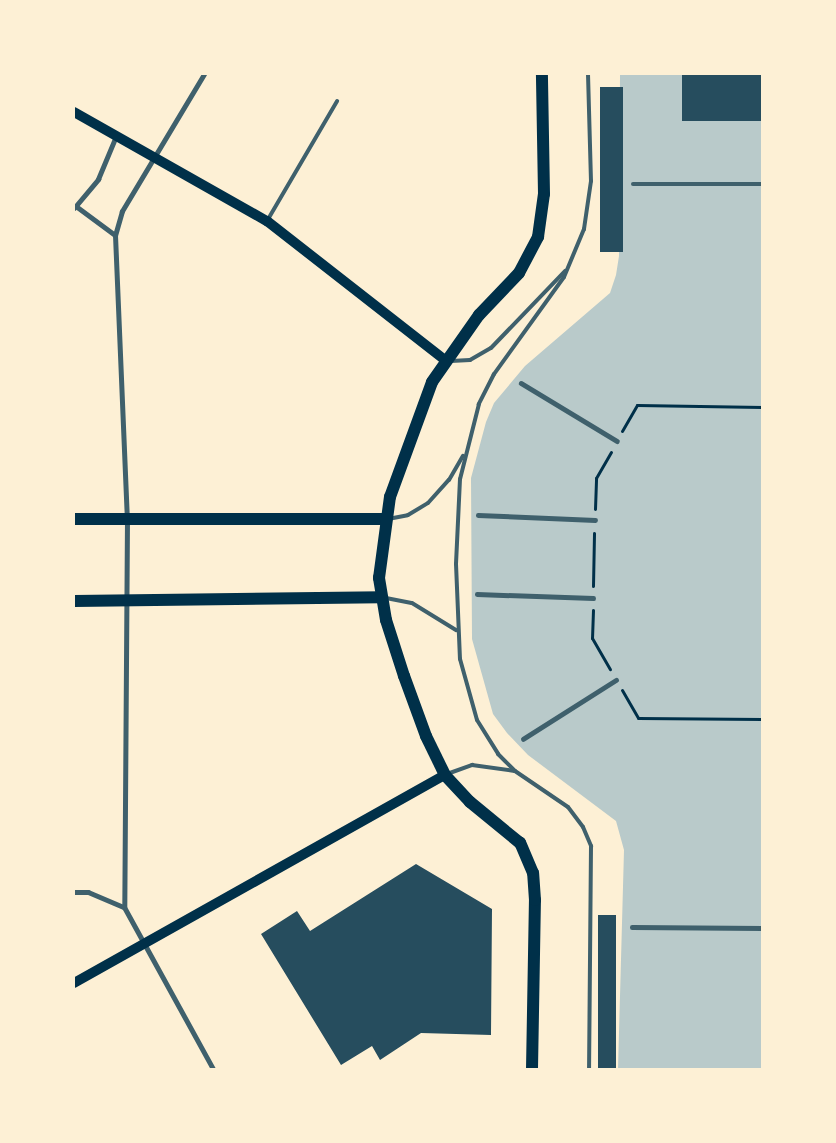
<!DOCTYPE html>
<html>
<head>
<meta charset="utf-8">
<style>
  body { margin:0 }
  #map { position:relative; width:836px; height:1143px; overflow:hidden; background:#fdf0d5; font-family:Arial,sans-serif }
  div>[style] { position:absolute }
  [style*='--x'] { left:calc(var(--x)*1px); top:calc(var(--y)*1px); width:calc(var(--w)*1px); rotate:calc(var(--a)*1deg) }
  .green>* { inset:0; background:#b9caca }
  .building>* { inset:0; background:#264d5e; transform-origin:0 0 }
  .path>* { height:3px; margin:-1.5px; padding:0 1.5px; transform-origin:1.5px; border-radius:1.5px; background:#003049 }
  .service>* { height:4px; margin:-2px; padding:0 2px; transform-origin:2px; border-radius:2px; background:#3f606c }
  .pedestrian>* { height:4.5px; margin:-2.25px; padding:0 2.25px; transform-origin:2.25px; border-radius:2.25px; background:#3f606c }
  .minor>* { height:5px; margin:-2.5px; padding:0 2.5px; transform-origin:2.5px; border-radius:2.5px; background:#3f606c }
  .secondary>* { height:10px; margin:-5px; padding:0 5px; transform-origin:5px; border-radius:5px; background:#003049 }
  .primary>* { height:12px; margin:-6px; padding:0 6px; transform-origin:6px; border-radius:6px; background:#003049 }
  span { translate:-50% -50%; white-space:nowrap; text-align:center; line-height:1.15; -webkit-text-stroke:5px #fdf0d5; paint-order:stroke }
  .frame { position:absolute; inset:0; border:75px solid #fdf0d5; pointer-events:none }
</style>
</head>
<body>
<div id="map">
  <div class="green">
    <i style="clip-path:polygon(620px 74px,762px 74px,762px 1069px,618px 1069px,624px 850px,616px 821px,528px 755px,507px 733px,493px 714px,472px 639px,471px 478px,486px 422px,494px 403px,525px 366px,610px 293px,616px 275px,619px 256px)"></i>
  </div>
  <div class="building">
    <i style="left:682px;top:74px;width:80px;height:47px"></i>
    <i style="left:600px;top:87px;width:23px;height:165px"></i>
    <i style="clip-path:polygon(416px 864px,492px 909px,491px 1035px,421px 1033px,380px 1060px,372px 1046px,341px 1065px,261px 934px,297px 911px,310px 931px)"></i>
    <i style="left:598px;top:915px;width:18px;height:154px"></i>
  </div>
  <div class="path">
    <i style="--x:622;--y:431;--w:30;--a:-60"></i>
    <i style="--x:637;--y:405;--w:125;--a:0.9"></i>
    <i style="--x:595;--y:509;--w:31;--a:-88"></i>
    <i style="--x:596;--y:478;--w:30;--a:-60"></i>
    <i style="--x:593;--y:586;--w:53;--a:-88.9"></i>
    <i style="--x:593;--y:610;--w:28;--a:92"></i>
    <i style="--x:592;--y:638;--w:36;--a:60"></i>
    <i style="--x:622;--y:690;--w:32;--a:60"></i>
    <i style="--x:638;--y:718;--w:124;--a:0.5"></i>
  </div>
  <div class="service">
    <i style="--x:588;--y:74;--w:107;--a:88.4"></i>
    <i style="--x:591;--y:181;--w:49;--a:98.3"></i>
    <i style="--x:584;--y:229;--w:52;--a:112.6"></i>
    <i style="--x:564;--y:277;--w:120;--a:125.8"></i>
    <i style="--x:494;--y:374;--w:34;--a:117"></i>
    <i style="--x:479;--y:404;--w:77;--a:104.2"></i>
    <i style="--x:460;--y:479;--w:85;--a:92.7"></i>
    <i style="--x:456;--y:564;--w:95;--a:87.6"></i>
    <i style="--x:460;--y:659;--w:63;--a:74.4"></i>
    <i style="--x:477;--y:720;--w:40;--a:58"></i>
    <i style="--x:498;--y:754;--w:24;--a:45"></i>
    <i style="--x:515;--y:771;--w:64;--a:34.2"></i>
    <i style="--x:568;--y:807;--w:25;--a:53"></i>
    <i style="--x:583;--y:827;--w:21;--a:67"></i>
    <i style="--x:591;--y:846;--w:223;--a:90.5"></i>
    <i style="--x:267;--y:221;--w:139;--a:-59.7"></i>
    <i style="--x:451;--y:361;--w:19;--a:-3"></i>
    <i style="--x:470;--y:360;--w:24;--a:-30"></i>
    <i style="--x:491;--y:348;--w:107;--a:-46.1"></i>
    <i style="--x:388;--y:519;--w:20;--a:-11"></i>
    <i style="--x:408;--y:515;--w:23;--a:-31"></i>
    <i style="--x:428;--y:503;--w:31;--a:-48"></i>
    <i style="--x:449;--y:480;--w:28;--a:-60"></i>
    <i style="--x:386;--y:598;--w:26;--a:11"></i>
    <i style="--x:412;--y:603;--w:52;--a:31.5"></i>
    <i style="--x:447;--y:774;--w:27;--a:-20"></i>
    <i style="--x:472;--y:765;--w:43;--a:7.9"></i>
  </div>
  <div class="pedestrian">
    <i style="--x:633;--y:184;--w:129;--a:0"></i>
    <i style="--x:521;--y:383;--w:112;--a:31.1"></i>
    <i style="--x:478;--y:515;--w:117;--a:2.4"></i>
    <i style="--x:477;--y:594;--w:116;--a:2"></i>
    <i style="--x:523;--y:739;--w:110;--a:-32.4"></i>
    <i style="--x:632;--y:927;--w:130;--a:0.4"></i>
  </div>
  <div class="minor">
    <i style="--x:204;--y:74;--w:160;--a:120.9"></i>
    <i style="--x:122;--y:211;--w:25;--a:106"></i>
    <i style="--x:115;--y:235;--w:284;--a:87.6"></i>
    <i style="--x:127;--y:519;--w:388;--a:90.4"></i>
    <i style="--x:124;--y:907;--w:185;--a:61.2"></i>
    <i style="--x:77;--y:207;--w:47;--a:36.4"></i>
    <i style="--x:74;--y:208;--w:38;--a:-50"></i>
    <i style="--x:98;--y:179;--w:47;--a:-67.3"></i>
    <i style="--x:74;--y:892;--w:14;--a:0"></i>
    <i style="--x:88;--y:892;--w:39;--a:23"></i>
  </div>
  <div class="secondary">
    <i style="--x:74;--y:112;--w:222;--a:29.5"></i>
    <i style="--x:267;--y:221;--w:226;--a:38"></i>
    <i style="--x:74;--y:983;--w:425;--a:-29.3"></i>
  </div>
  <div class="primary">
    <i style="--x:74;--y:519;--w:311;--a:0"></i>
    <i style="--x:74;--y:601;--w:307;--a:-0.7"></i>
    <i style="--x:532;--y:1069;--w:169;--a:-89"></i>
    <i style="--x:535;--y:900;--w:27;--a:-94"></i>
    <i style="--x:533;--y:873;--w:33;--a:-113"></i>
    <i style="--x:520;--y:843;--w:65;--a:-140.6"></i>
    <i style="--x:470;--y:802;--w:37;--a:-133"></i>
    <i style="--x:445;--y:775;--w:43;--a:-116"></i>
    <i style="--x:426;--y:736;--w:64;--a:-110.1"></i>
    <i style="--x:404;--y:676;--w:59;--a:-107.8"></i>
    <i style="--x:386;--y:620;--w:43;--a:-99.5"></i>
    <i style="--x:379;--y:578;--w:82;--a:-82.3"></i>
    <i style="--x:390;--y:497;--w:122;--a:-69.9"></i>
    <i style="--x:432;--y:382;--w:82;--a:-55"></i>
    <i style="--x:479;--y:315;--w:58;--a:-46.4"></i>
    <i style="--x:519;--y:273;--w:41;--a:-62.2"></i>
    <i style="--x:538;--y:237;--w:43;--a:-82.1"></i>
    <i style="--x:544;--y:194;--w:120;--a:-91"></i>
  </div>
  <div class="frame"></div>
</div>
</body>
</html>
